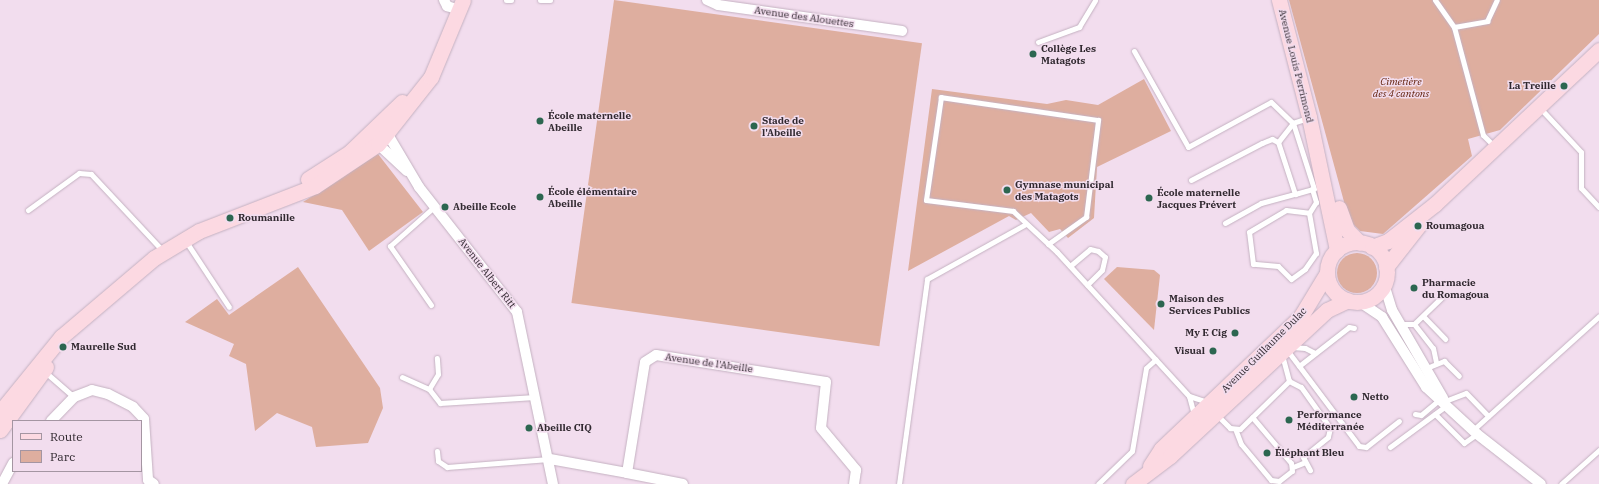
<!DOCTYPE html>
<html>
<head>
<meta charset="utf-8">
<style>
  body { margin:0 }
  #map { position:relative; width:1599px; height:484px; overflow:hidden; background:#f2ddee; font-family:"IBM Plex Serif",serif }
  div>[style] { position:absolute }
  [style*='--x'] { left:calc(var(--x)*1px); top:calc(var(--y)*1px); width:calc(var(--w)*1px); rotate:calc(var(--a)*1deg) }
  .green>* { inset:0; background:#deae9f; transform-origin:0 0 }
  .round { border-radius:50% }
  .roads { filter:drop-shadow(0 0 1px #c4b1c1) drop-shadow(0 0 1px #c4b1c1) }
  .lane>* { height:5px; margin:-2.5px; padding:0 2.5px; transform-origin:2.5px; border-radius:2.5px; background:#fff }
  .street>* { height:10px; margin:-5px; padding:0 5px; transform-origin:5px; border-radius:5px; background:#fff }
  .secondary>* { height:15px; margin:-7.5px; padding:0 7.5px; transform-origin:7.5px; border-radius:7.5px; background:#fcd9e2 }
  .secondary>.ring { margin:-7.5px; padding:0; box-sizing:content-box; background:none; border:15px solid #fcd9e2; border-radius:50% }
  .dots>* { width:11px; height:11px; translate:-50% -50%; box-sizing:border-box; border:2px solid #f2ddee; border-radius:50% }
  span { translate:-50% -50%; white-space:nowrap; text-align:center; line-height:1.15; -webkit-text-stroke:3px #f2ddee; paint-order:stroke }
  .street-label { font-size:10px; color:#30282f }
  .poi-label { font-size:10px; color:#30282f; font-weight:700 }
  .left { translate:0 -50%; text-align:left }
  .right { translate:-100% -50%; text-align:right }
  .park-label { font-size:10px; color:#5d1a03; font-style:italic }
  .legend { position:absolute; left:12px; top:420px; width:130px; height:52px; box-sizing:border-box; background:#f2ddee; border:1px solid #a495a2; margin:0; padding:5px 7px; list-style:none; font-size:12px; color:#30282f }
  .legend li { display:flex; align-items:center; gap:8px; height:20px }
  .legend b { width:20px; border:1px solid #a495a2 }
</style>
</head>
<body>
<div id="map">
  <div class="green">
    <i style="left:614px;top:0;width:311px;height:306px;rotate:8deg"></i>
    <i style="clip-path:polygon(1289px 0,1599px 0,1599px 34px,1500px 130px,1468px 139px,1472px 156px,1383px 234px,1360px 231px,1349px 220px)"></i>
    <i style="clip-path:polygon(1144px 79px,1171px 131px,1097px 167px,1094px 218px,1068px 238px,1060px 229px,1049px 232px,1031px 213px,1016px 220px,1009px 216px,908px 271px,932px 89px,1047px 104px,1066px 100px,1098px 105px)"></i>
    <i style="clip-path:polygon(378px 154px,423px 212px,369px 251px,342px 210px,303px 202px)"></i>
    <i class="round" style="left:1337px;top:253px;width:40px;height:40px"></i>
    <i style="clip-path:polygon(298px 267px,380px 388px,383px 408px,368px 443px,316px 447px,312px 427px,277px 413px,255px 431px,246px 364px,229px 356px,234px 344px,185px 322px,217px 299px,229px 315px)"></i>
    <i style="clip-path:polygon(1117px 267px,1154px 270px,1160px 275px,1154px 330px,1104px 279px)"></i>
  </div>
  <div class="roads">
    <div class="lane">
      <i style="--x:506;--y:0;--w:5;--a:0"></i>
      <i style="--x:540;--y:0;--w:10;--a:0"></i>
      <i style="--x:1435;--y:0;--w:33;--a:55"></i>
      <i style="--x:1454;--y:27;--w:112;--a:75"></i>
      <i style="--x:1483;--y:135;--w:16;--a:45"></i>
      <i style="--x:1454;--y:27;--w:34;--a:-10"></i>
      <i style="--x:1487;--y:21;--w:23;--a:-65"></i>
      <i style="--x:1038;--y:42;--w:44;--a:-20.1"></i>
      <i style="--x:1079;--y:27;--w:31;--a:-59"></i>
      <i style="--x:1134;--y:51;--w:110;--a:60.6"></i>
      <i style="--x:1188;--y:147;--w:94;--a:-28.5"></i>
      <i style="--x:1271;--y:102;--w:30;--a:44"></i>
      <i style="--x:1293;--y:123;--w:24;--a:128"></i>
      <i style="--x:1278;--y:142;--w:55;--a:71.9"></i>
      <i style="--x:1295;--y:194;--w:18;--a:-16"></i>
      <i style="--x:1312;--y:189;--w:14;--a:73"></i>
      <i style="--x:1316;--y:202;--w:13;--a:122"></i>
      <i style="--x:1309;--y:213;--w:41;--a:80.1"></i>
      <i style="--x:1316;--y:253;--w:19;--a:125"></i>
      <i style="--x:1305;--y:269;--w:17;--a:144"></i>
      <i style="--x:1291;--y:279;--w:18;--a:-135"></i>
      <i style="--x:1278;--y:266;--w:25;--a:-175"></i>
      <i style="--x:1253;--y:264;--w:32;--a:-97"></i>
      <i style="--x:1249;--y:232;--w:43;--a:-30.7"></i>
      <i style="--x:1286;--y:210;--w:23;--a:7"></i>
      <i style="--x:1540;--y:108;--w:60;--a:47"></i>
      <i style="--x:1581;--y:152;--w:36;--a:90"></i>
      <i style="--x:1581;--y:188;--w:26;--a:47"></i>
      <i style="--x:1308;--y:118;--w:16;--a:162"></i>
      <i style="--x:1293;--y:123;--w:69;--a:72.3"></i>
      <i style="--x:1191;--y:180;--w:80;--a:-27.5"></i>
      <i style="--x:1262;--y:143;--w:11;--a:-22"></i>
      <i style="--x:1272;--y:139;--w:7;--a:27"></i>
      <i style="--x:28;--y:210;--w:63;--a:-36"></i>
      <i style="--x:79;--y:173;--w:12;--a:5"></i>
      <i style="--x:91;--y:174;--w:105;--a:46.9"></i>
      <i style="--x:1225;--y:223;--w:41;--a:-29.1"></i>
      <i style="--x:1261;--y:203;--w:35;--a:-15"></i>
      <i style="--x:185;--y:240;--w:80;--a:56.7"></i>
      <i style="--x:1048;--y:244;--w:47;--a:-35.4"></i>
      <i style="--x:1086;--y:217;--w:98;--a:-82.9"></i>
      <i style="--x:1098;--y:120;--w:159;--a:-171.7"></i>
      <i style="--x:941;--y:97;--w:104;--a:98.3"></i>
      <i style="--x:926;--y:200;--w:88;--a:7.2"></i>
      <i style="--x:1013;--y:211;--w:60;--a:43"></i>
      <i style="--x:1057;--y:252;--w:195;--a:47.5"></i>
      <i style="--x:1189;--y:396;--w:20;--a:75"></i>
      <i style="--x:1070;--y:266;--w:26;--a:-40"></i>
      <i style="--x:1090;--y:249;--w:8;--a:14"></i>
      <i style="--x:1098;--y:251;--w:9;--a:41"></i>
      <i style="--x:1105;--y:257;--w:13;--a:103"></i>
      <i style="--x:1102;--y:270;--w:21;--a:135"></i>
      <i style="--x:431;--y:305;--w:72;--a:-124.8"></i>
      <i style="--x:390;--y:246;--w:60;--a:-41.6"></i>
      <i style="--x:1423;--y:316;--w:32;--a:46"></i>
      <i style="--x:1401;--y:324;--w:13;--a:0"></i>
      <i style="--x:1414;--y:324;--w:39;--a:-44"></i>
      <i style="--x:1414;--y:324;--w:31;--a:52"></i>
      <i style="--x:1433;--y:348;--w:14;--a:78"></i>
      <i style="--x:1292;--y:347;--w:13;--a:4"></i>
      <i style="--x:1305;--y:348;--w:11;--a:27"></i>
      <i style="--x:1287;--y:350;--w:120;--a:53.1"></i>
      <i style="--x:1359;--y:446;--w:7;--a:8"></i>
      <i style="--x:1366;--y:447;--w:42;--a:-38.2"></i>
      <i style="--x:1299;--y:366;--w:63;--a:-38"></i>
      <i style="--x:1349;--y:327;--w:5;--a:11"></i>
      <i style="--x:1424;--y:369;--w:22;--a:-22"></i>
      <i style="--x:1444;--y:361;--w:21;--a:45"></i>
      <i style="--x:44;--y:371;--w:40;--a:41"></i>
      <i style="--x:402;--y:377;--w:30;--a:24"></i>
      <i style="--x:429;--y:389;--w:18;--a:52"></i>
      <i style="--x:440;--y:403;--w:95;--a:-3.6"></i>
      <i style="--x:1289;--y:381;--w:13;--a:27"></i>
      <i style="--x:1301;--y:387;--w:50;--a:54.7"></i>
      <i style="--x:1330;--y:428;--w:9;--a:103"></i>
      <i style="--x:1328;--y:437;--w:32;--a:141"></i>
      <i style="--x:1303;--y:457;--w:15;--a:62"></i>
      <i style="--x:429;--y:389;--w:17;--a:-59"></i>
      <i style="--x:438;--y:374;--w:16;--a:-94"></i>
      <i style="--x:1189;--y:396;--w:19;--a:18"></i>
      <i style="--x:1445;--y:401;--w:22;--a:-21"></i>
      <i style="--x:1466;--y:393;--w:32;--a:46"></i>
      <i style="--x:1216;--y:414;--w:20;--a:45"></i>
      <i style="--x:1230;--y:428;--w:10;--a:6"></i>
      <i style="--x:1240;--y:429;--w:69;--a:-44.4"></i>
      <i style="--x:1289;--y:381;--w:28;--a:-105"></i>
      <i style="--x:1415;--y:414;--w:6;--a:9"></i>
      <i style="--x:1421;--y:415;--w:25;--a:-40"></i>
      <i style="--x:1435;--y:414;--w:41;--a:45"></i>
      <i style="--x:1464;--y:443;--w:16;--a:-35"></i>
      <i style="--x:1473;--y:430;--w:170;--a:-42.1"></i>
      <i style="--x:1236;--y:431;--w:14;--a:69"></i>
      <i style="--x:1241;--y:444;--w:47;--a:50.2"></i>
      <i style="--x:1271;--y:480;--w:8;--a:7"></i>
      <i style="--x:1279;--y:481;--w:16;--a:-38"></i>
      <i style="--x:1292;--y:471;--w:8;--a:-97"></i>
      <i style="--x:1291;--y:463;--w:60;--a:-130.3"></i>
      <i style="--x:1390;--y:447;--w:71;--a:-36.4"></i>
      <i style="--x:437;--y:451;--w:10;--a:84"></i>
      <i style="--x:438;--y:461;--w:11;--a:34"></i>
      <i style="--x:447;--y:467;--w:102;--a:-4.5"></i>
      <i style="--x:1293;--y:467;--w:11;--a:-22"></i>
      <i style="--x:899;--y:484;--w:207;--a:-82.2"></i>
      <i style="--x:927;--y:279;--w:113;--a:-29.1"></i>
      <i style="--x:1098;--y:484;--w:47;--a:-44.1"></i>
      <i style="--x:1132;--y:451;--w:84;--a:-80.4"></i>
      <i style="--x:1146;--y:368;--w:13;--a:-42"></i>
      <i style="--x:1561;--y:484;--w:51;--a:-41.8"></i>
    </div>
    <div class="street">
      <i style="--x:444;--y:0;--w:7;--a:63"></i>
      <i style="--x:447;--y:6;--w:13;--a:18"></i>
      <i style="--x:707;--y:0;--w:12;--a:24"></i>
      <i style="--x:718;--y:5;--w:186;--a:8"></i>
      <i style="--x:407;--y:171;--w:40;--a:-137"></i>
      <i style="--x:378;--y:144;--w:14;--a:-102"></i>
      <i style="--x:375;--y:130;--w:17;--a:28"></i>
      <i style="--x:390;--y:138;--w:57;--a:59.4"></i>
      <i style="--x:419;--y:187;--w:159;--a:51.9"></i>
      <i style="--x:517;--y:312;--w:176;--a:78.2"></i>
      <i style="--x:1384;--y:284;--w:27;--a:73"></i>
      <i style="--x:1392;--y:310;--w:102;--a:59.9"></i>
      <i style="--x:1360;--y:302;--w:27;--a:34"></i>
      <i style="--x:1382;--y:317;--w:83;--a:57.8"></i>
      <i style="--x:1426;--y:387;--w:69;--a:42.7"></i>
      <i style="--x:1477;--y:434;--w:81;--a:38"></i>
      <i style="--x:51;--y:421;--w:33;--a:-46"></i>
      <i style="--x:74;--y:397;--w:19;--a:-21"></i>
      <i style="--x:92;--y:390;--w:16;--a:14"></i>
      <i style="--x:108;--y:394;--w:28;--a:27"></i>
      <i style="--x:133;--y:407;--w:16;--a:47"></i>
      <i style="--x:144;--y:419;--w:61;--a:86.2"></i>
      <i style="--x:148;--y:480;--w:7;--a:34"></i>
      <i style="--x:550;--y:459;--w:78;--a:10.3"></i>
      <i style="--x:627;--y:473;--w:112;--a:-80.8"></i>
      <i style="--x:645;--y:362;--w:13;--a:-32"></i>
      <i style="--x:656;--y:355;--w:172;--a:9"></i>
      <i style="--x:826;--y:382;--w:46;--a:96.2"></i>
      <i style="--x:821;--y:428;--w:55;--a:50.2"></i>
      <i style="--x:856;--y:470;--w:14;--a:98"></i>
      <i style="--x:627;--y:473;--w:57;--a:11.1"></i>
      <i style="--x:2;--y:484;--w:24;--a:-62"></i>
    </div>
    <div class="secondary">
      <i style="--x:1279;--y:0;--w:121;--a:75.6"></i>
      <i style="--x:1309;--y:117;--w:136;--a:78.1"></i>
      <i style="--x:308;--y:179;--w:50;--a:-32.7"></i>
      <i style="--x:350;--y:152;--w:72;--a:-43.9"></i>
      <i style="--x:1339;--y:208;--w:23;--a:70"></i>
      <i style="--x:1347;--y:230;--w:18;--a:45"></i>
      <i class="ring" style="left:1327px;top:242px;width:45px;height:45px"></i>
      <i style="--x:1372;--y:247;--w:17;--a:-21"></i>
      <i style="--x:1388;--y:241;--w:60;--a:-38.2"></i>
      <i style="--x:1435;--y:204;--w:225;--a:-43.2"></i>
      <i style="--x:1386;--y:267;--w:53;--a:-51.8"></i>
      <i style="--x:0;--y:412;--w:97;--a:-50.9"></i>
      <i style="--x:61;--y:337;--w:122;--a:-40.3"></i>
      <i style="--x:154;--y:258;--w:52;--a:-31"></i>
      <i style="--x:199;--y:231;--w:124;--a:-21.2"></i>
      <i style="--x:315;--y:186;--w:76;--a:-33.7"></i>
      <i style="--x:378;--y:144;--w:85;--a:-51.7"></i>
      <i style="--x:431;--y:77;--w:83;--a:-67.4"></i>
      <i style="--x:0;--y:430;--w:78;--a:-53.9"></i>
      <i style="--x:1150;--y:466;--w:20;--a:-57"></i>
      <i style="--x:1161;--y:449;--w:193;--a:-43.5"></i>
      <i style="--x:1301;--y:316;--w:50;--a:-58.8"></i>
      <i style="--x:1133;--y:484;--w:46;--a:-37.1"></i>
      <i style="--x:1170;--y:456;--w:214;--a:-42.9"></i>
      <i style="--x:1327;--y:310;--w:23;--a:-25"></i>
    </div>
  </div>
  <div class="dots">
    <i style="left:1033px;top:54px;background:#2c6650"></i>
    <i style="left:1564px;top:86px;background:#2c6650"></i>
    <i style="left:540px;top:121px;background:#2c6650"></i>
    <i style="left:754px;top:126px;background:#2c6650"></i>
    <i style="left:1007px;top:190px;background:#2c6650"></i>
    <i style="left:540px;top:197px;background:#2c6650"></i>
    <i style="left:1149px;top:198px;background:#2c6650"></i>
    <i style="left:445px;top:207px;background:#2c6650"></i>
    <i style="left:230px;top:218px;background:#2c6650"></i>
    <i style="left:1418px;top:226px;background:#2c6650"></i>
    <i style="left:1414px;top:288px;background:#2c6650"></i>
    <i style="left:1161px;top:304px;background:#2c6650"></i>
    <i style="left:1235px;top:333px;background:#2c6650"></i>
    <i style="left:63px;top:347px;background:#2c6650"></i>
    <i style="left:1213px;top:351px;background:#2c6650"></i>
    <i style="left:1354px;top:397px;background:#2c6650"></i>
    <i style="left:1289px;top:420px;background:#2c6650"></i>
    <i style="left:529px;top:428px;background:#2c6650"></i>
    <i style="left:1267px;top:453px;background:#2c6650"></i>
  </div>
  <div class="street-label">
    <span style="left:804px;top:17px;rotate:8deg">Avenue des Alouettes</span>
    <span style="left:1296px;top:66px;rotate:76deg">Avenue Louis Perrimond</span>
    <span style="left:487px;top:273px;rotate:52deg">Avenue Albert Ritt</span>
    <span style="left:1264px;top:350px;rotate:-45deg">Avenue Guillaume Dulac</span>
    <span style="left:709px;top:363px;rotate:8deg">Avenue de l'Abeille</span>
  </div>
  <div class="poi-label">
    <span class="left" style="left:1041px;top:54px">Collège Les<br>Matagots</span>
    <span class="right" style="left:1556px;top:86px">La Treille</span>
    <span class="left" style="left:548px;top:121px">École maternelle<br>Abeille</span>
    <span class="left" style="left:762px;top:126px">Stade de<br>l'Abeille</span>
    <span class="left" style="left:1015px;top:190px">Gymnase municipal<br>des Matagots</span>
    <span class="left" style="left:548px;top:197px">École élémentaire<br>Abeille</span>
    <span class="left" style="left:1157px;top:198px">École maternelle<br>Jacques Prévert</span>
    <span class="left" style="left:453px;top:207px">Abeille Ecole</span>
    <span class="left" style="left:238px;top:218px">Roumanille</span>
    <span class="left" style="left:1426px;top:226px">Roumagoua</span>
    <span class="left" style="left:1422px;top:288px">Pharmacie<br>du Romagoua</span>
    <span class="left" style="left:1169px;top:304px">Maison des<br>Services Publics</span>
    <span class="right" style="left:1227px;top:333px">My E Cig</span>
    <span class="left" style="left:71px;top:347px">Maurelle Sud</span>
    <span class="right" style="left:1205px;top:351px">Visual</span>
    <span class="left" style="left:1362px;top:397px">Netto</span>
    <span class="left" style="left:1297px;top:420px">Performance<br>Méditerranée</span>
    <span class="left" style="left:537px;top:428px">Abeille CIQ</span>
    <span class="left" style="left:1275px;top:453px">Éléphant Bleu</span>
  </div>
  <div class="park-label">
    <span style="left:1401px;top:87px">Cimetière<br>des 4 cantons</span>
  </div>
  <ul class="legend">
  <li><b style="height:5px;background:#fcd9e2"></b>Route</li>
  <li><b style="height:11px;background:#deae9f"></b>Parc</li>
  </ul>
</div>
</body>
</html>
